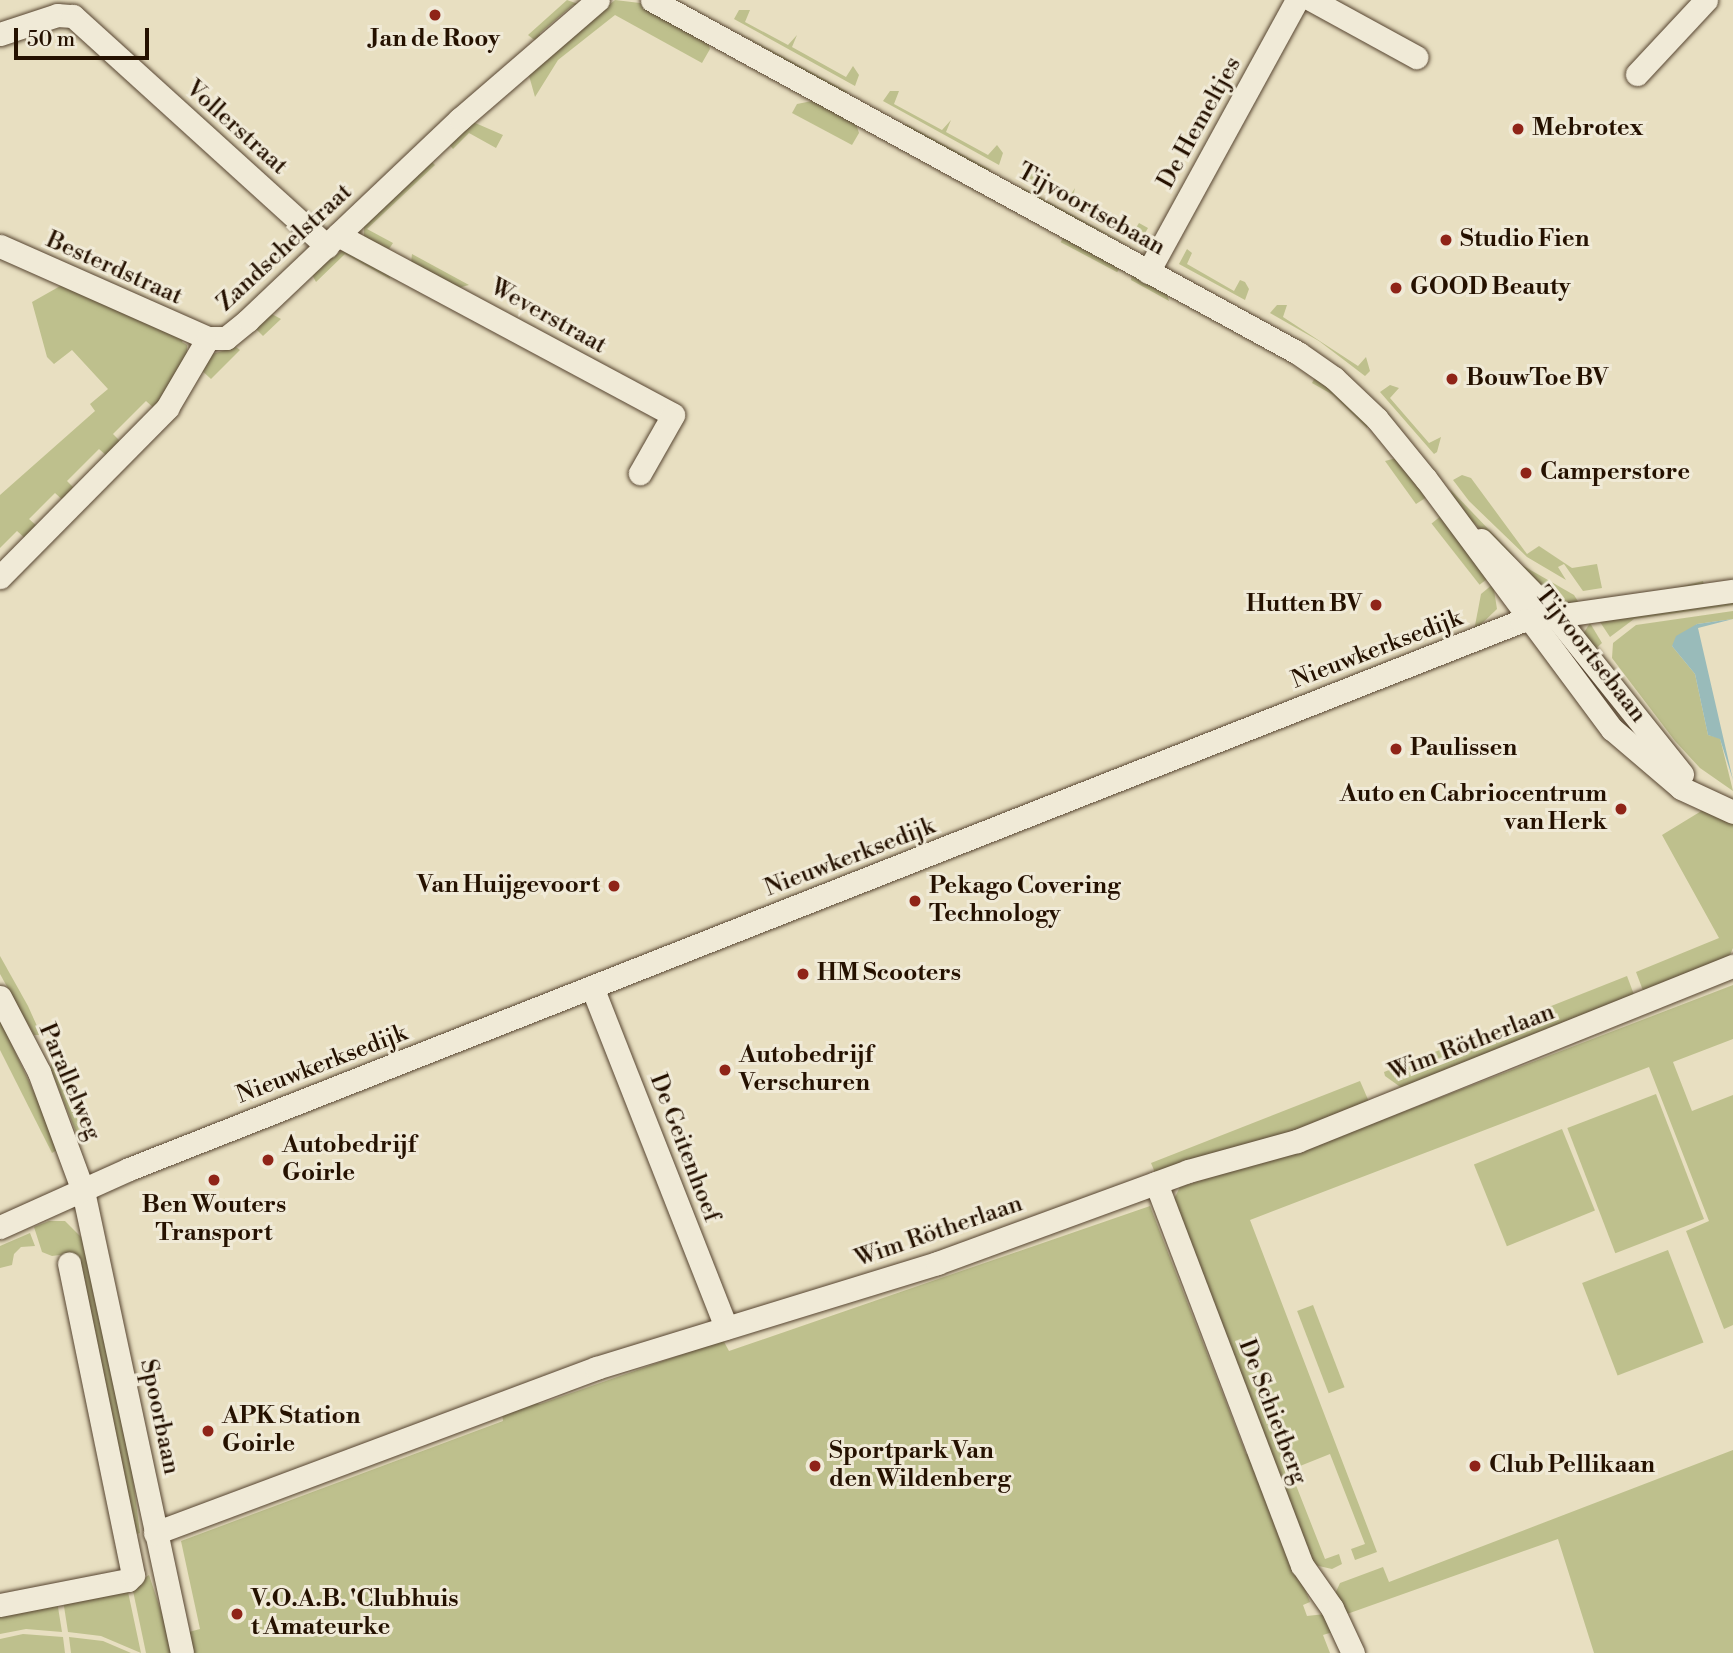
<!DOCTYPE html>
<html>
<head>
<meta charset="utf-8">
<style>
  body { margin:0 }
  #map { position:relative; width:1733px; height:1653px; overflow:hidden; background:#e8dfc1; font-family:"Libre Bodoni",serif }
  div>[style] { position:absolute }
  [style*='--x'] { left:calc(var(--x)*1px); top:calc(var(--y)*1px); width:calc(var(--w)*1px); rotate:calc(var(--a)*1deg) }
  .green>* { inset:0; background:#bec08d; transform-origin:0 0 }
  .water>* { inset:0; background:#99bbba }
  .roads { filter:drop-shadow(0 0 2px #564430) drop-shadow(0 0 2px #564430) }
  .minor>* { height:23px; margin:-11.5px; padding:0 11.5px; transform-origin:11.5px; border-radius:11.5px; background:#f0ead7 }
  .dots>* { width:19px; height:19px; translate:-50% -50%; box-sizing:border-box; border:4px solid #f0ead7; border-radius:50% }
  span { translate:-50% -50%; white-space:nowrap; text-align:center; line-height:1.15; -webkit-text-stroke:6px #f0ead7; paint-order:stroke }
  .poi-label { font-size:24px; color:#251100; font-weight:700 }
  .left { translate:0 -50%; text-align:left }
  .right { translate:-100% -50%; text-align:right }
  .street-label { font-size:24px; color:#251100 }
  .scale { position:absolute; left:14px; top:28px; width:135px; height:32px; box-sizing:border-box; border:4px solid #251100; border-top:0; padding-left:9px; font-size:21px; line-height:24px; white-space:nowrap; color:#251100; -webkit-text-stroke:5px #f0ead7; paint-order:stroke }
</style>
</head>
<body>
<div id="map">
  <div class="green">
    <i style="clip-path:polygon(567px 0,581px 5px,573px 5px,540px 33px,539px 41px,533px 39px,528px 35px)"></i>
    <i style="clip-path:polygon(615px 0,640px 3px,707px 39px,710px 49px,702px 63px,615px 15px,558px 60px,535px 97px,528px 72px)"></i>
    <i style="clip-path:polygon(739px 10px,750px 10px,745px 22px,788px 45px,797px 35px,792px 47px,846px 77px,853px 66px,859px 75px,855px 86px,734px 19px)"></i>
    <i style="clip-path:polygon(734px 30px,848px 92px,843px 93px)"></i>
    <i style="clip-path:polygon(890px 91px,899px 91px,894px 104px,942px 130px,951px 120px,946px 132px,988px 155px,997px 145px,1003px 153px,999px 165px,883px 101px)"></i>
    <i style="clip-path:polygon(817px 100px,855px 121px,859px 133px,852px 145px,792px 113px,797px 104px)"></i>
    <i style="clip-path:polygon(473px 122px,503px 135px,496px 148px,469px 133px,453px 149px,447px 142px)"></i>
    <i style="clip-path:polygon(906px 124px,991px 170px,985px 171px,904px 128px)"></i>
    <i style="clip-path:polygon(429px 159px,435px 165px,367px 229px,393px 243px,389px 249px,364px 237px,364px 221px)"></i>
    <i style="clip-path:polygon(1038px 167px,1043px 172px,1038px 182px,1068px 199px,1075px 188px,1072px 201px,1132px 234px,1139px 223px,1148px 228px,1140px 242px,1024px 178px,1029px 168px)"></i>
    <i style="clip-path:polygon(1023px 188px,1132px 247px,1025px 193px)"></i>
    <i style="left:1064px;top:236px;width:64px;height:7px;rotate:28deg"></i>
    <i style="clip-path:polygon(1187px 249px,1192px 253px,1187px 264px,1234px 291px,1240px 280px,1245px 282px,1249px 289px,1245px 300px,1179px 264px)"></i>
    <i style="clip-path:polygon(343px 250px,389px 271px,390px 279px,345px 254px,316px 282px,311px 273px)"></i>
    <i style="clip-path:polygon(412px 254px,469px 285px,458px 288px,411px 263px)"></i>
    <i style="clip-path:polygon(1132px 273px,1166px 291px,1169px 301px,1131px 280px)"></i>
    <i style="clip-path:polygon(62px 285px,184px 336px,182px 342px,187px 345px,187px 353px,156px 410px,146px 401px,113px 434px,122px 443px,108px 457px,99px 449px,67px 481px,76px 490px,65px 502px,55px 493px,29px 519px,39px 528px,27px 540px,17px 531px,0 548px,0 495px,95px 411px,90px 404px,108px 389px,72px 350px,54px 364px,47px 357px,32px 302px)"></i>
    <i style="clip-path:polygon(1277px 305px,1287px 305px,1283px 317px,1358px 366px,1366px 357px,1370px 371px,1365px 376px,1319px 341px,1270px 313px)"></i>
    <i style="clip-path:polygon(270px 313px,281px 319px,263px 336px,253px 326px)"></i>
    <i style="clip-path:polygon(236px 347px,240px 350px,211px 379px,199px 368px,212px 354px)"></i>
    <i style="clip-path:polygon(1316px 376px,1368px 425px,1367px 428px,1333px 395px,1312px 383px)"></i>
    <i style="clip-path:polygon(1390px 385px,1399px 388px,1390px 398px,1429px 443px,1441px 437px,1437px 452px,1434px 454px,1380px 392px)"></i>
    <i style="clip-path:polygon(1396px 458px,1427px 497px,1416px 504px,1385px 461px)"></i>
    <i style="clip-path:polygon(1462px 475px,1471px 478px,1527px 554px,1539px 546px,1572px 568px,1597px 564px,1602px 588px,1583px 591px,1564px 564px,1558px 567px,1566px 580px,1527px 557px,1469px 501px,1453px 480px)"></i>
    <i style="clip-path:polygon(1450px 489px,1514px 556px,1514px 559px,1458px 509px)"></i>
    <i style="left:1441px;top:516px;width:78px;height:12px;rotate:52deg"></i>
    <i style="clip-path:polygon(1520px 564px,1574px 595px,1579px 603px,1557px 603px)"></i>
    <i style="left:1703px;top:581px;width:4px;height:85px;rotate:76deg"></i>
    <i style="clip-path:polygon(1493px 584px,1497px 609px,1474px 631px,1481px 594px)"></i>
    <i style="clip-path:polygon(1733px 600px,1733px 605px,1634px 619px,1610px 637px,1598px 619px)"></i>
    <i style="clip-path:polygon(1733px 611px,1733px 619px,1697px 624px,1672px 646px,1695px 674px,1708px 735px,1720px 738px,1733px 791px,1700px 768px,1675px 741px,1612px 658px,1613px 643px,1636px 625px)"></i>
    <i style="clip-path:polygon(1590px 623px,1602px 643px,1592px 652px,1583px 634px)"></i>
    <i style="clip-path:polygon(1703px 810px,1733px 823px,1733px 948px,1730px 955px,1645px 996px,1636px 972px,1719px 938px,1662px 835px)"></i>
    <i style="clip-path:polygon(0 956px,28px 1006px,41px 1035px,34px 1035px,0 974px)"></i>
    <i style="clip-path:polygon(1627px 976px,1636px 1000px,1406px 1091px,1385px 1076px,1384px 1072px)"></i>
    <i style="clip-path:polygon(1733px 985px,1733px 1039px,1673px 1062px,1692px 1111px,1733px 1095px,1733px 1325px,1724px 1329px,1686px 1231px,1709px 1221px,1649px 1067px,1250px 1220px,1377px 1552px,1355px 1560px,1351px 1549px,1365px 1544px,1330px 1454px,1290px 1470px,1325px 1559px,1339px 1554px,1342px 1564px,1332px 1569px,1310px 1564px,1172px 1203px,1180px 1187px,1335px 1138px)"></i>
    <i style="clip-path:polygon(0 1020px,41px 1107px,57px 1150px,52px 1153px,0 1050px)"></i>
    <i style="clip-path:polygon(53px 1062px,86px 1140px,80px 1142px,50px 1067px)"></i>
    <i style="clip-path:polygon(1360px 1081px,1370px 1104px,1292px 1135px,1156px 1175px,1151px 1163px)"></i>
    <i style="left:1656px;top:1094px;width:134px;height:95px;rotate:69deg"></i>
    <i style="left:1562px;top:1129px;width:88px;height:95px;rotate:68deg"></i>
    <i style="clip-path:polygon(1150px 1206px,1246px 1454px,1252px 1453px,1310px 1602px,1303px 1605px,1307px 1616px,1325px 1614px,1336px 1631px,1323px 1635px,1330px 1653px,194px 1653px,189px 1632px,200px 1629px,181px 1541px,503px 1421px,502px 1413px,533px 1402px,540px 1404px,723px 1340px,729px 1351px)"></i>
    <i style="clip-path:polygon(49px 1221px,65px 1221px,83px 1239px,129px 1448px,140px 1533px,133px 1535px,67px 1254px,52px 1256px,42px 1252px,34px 1227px)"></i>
    <i style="clip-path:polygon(30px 1233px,35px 1246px,21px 1247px,14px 1254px,12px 1265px,0 1268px,0 1246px)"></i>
    <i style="left:1668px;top:1250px;width:99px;height:92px;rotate:69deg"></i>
    <i style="left:1313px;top:1305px;width:88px;height:17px;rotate:69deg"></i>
    <i style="clip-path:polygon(1733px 1450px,1733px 1653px,1594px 1653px,1558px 1539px,1347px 1614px,1334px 1596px,1340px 1583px,1383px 1567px,1389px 1582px)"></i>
    <i style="clip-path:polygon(149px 1575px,164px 1620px,171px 1653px,146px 1653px,132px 1586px)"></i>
    <i style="clip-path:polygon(127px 1587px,141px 1653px,101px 1636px,68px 1632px,63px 1600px)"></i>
    <i style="clip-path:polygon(57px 1601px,62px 1632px,26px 1629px,0 1634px,0 1612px)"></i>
    <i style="clip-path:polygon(23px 1634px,63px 1637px,65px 1653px,0 1653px,0 1639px)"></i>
    <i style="clip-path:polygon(69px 1637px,103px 1641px,131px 1653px,71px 1653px)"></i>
  </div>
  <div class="water">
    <i style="clip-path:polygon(1733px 619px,1698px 628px,1733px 780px,1720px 739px,1708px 735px,1695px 674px,1672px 646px,1676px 636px,1697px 624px)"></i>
  </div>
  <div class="roads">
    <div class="minor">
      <i style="--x:652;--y:0;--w:736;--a:28.65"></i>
      <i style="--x:1298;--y:353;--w:44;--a:34.8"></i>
      <i style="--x:1334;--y:378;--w:59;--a:43.6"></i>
      <i style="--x:1377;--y:419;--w:77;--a:50.8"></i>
      <i style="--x:1426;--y:479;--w:312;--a:53.4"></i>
      <i style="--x:1612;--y:729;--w:91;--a:40.5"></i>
      <i style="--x:1681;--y:788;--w:57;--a:24.8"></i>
      <i style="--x:1312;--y:0;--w:119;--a:28.7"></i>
      <i style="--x:0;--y:34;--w:60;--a:-18.4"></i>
      <i style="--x:57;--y:15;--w:16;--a:4"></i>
      <i style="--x:73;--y:16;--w:343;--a:42.2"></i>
      <i style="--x:1637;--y:74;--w:101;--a:-47"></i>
      <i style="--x:338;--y:235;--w:380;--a:28.2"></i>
      <i style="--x:673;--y:415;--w:67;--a:119.6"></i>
      <i style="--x:0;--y:246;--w:227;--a:23.9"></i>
      <i style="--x:1148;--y:272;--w:310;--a:-61.3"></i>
      <i style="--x:1481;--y:540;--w:109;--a:45.7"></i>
      <i style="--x:1557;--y:618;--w:200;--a:51.3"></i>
      <i style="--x:0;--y:577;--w:238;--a:-45.3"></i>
      <i style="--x:167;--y:408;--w:81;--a:-59.6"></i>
      <i style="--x:208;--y:338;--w:18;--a:0"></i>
      <i style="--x:226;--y:338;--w:28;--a:-39"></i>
      <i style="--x:248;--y:320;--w:292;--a:-43.5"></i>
      <i style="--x:460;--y:119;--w:182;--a:-40.8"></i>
      <i style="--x:592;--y:987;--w:366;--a:68.5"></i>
      <i style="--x:0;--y:997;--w:85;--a:62.5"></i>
      <i style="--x:39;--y:1072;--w:127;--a:69.7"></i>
      <i style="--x:83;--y:1191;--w:472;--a:77.9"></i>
      <i style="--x:1156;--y:1183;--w:409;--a:69.1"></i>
      <i style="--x:1302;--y:1565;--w:52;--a:55.1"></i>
      <i style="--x:1332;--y:1608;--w:50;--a:65"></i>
      <i style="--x:0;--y:1227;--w:141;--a:-24.2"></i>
      <i style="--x:129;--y:1169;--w:1496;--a:-21.49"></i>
      <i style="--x:1521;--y:621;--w:214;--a:-8.1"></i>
      <i style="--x:155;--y:1533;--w:471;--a:-20.5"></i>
      <i style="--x:596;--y:1368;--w:357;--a:-17.1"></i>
      <i style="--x:937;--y:1263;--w:267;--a:-20.1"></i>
      <i style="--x:1188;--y:1171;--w:113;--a:-15.4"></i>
      <i style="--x:1297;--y:1141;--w:470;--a:-21.9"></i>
      <i style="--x:0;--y:1605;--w:130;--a:-11.1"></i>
      <i style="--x:128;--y:1580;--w:7;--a:-45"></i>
      <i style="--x:133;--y:1575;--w:318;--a:-101.6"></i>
    </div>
  </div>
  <div class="dots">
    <i style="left:435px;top:15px;background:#8f2418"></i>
    <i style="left:1518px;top:129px;background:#8f2418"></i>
    <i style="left:1446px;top:240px;background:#8f2418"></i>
    <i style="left:1396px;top:288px;background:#8f2418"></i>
    <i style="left:1452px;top:379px;background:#8f2418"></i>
    <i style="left:1526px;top:473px;background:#8f2418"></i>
    <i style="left:1376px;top:605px;background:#8f2418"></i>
    <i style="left:1396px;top:749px;background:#8f2418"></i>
    <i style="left:1621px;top:809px;background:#8f2418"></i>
    <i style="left:614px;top:886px;background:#8f2418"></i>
    <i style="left:915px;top:901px;background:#8f2418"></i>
    <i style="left:803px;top:974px;background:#8f2418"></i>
    <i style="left:725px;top:1070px;background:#8f2418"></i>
    <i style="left:268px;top:1160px;background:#8f2418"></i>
    <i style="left:214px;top:1180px;background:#8f2418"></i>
    <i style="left:208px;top:1431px;background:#8f2418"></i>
    <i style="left:815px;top:1466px;background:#8f2418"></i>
    <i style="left:1475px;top:1466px;background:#8f2418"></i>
    <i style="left:237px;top:1614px;background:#8f2418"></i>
  </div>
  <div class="poi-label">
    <span style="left:435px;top:40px">Jan de Rooy</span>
    <span class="left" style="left:1532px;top:129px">Mebrotex</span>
    <span class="left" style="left:1460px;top:240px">Studio Fien</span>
    <span class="left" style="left:1410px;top:288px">GOOD Beauty</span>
    <span class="left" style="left:1466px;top:379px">BouwToe BV</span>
    <span class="left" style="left:1540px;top:473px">Camperstore</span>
    <span class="right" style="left:1362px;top:605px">Hutten BV</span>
    <span class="left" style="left:1410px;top:749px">Paulissen</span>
    <span class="right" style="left:1607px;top:809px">Auto en Cabriocentrum<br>van Herk</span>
    <span class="right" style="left:600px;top:886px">Van Huijgevoort</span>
    <span class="left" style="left:929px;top:901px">Pekago Covering<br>Technology</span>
    <span class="left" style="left:817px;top:974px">HM Scooters</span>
    <span class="left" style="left:739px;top:1070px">Autobedrijf<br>Verschuren</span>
    <span class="left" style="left:282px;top:1160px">Autobedrijf<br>Goirle</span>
    <span style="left:214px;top:1220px">Ben Wouters<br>Transport</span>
    <span class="left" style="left:222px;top:1431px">APK Station<br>Goirle</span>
    <span class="left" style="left:829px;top:1466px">Sportpark Van<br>den Wildenberg</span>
    <span class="left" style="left:1489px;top:1466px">Club Pellikaan</span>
    <span class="left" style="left:251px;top:1614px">V.O.A.B. 'Clubhuis<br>t Amateurke</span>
  </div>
  <div class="street-label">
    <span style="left:1200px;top:123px;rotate:-61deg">De Hemeltjes</span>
    <span style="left:236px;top:128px;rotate:42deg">Vollerstraat</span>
    <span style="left:1091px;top:210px;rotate:29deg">Tijvoortsebaan</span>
    <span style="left:285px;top:248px;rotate:-43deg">Zandschelstraat</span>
    <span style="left:114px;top:269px;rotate:24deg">Besterdstraat</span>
    <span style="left:548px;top:317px;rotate:29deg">Weverstraat</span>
    <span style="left:1377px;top:650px;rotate:-21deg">Nieuwkerksedijk</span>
    <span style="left:1590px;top:655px;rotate:52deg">Tijvoortsebaan</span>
    <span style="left:850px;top:858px;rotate:-21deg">Nieuwkerksedijk</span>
    <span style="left:1472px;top:1043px;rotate:-21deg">Wim Rötherlaan</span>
    <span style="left:322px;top:1065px;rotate:-21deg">Nieuwkerksedijk</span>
    <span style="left:69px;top:1082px;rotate:67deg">Parallelweg</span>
    <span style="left:684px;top:1148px;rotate:69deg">De Geitenhoef</span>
    <span style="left:939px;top:1232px;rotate:-19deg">Wim Rötherlaan</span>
    <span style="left:1272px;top:1412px;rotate:69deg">De Schietberg</span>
    <span style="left:159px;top:1417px;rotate:78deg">Spoorbaan</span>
  </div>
  <div class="scale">50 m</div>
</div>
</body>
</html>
